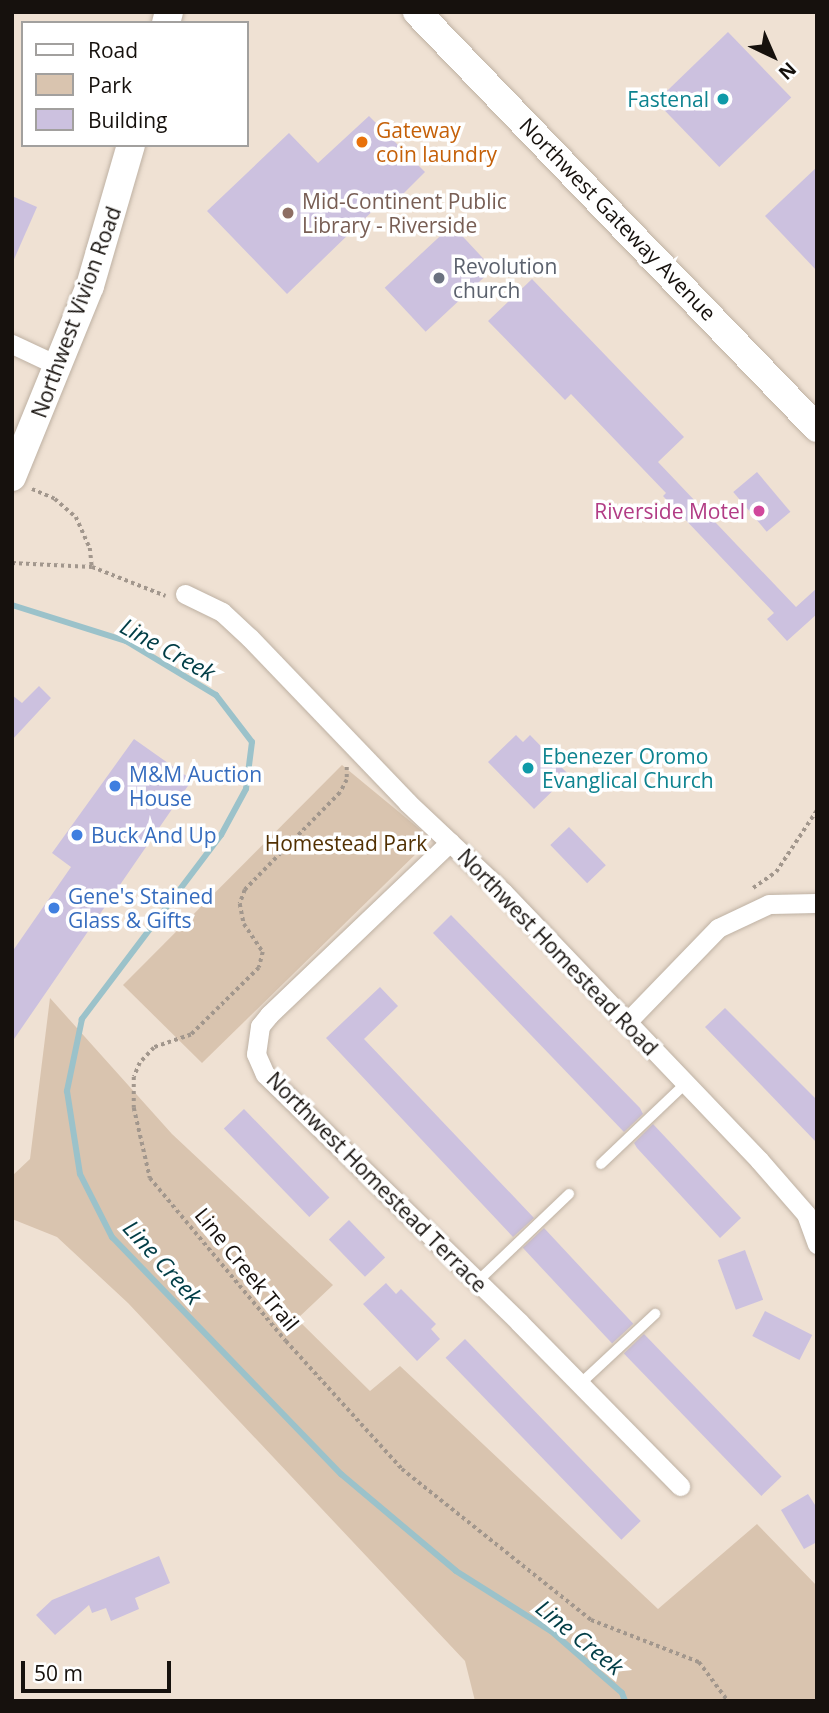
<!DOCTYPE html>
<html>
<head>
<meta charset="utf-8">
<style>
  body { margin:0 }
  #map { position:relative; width:829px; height:1713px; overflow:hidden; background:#efe1d3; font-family:"Open Sans",sans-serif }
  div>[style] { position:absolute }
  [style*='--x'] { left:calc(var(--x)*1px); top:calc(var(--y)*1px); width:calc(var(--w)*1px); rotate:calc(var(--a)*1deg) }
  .green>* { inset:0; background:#d9c4af }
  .stream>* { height:6px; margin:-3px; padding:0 3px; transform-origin:3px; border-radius:3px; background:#9bc2ca }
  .building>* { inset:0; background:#ccc1df; transform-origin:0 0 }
  .path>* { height:3.5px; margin-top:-1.75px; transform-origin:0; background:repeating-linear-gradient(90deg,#a2978d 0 3.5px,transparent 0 7px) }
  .roads { filter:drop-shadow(0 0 2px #beb1a3) drop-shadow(0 0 2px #beb1a3) }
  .service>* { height:10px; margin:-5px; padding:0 5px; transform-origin:5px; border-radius:5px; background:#fff }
  .minor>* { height:19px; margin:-9.5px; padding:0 9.5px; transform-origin:9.5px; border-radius:9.5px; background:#fff }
  .secondary>* { height:28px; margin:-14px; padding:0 14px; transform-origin:14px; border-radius:14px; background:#fff }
  .dots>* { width:19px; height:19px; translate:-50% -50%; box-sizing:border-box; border:4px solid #fff; border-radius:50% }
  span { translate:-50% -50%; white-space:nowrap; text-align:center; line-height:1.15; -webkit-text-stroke:7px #fff; paint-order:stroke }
  .culture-label { font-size:21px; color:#0d838f }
  .right { translate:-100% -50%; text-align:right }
  .left { translate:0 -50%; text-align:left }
  .food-label { font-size:21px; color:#c56008 }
  .education-label { font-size:21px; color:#785e54 }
  .street-label { font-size:21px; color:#16110d }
  .worship-label { font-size:21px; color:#5b616d }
  .hotel-label { font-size:21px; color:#b23c85 }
  .shop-label { font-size:21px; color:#366cbe }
  .park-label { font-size:21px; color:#513002 }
  .water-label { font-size:23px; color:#003d46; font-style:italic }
  .frame { position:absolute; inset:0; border:14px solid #16110d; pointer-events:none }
  .legend { position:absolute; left:21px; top:21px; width:228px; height:126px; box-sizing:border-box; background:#fff; border:2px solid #a2a09e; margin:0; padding:9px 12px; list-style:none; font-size:21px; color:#16110d }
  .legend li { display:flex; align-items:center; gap:14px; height:35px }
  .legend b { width:35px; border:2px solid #a2a09e }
  .north { position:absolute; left:738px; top:21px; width:70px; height:70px; -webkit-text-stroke:5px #fff; paint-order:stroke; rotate:136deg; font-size:19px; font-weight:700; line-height:28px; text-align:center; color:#16110d }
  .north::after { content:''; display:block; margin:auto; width:24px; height:32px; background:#16110d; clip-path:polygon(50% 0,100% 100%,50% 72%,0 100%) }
  .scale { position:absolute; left:21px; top:1661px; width:150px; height:32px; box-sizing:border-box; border:4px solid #16110d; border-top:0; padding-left:9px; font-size:21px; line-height:24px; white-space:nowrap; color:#16110d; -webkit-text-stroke:5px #fff; paint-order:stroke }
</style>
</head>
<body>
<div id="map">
  <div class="green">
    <i style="clip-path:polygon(342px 765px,422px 831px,425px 845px,202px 1063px,123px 985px)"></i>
    <i style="clip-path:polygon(50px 998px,172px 1134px,333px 1285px,297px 1319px,370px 1391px,400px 1366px,658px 1609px,757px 1524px,817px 1586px,817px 1701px,475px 1701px,465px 1661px,128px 1303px,57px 1237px,12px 1219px,12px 1176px,30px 1159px)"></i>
  </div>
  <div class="stream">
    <i style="--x:12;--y:605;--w:120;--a:17.5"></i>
    <i style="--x:126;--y:641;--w:105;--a:31"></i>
    <i style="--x:216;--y:695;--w:59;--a:52.5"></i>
    <i style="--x:252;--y:742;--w:47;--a:97.3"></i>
    <i style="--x:246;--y:789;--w:52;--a:118.5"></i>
    <i style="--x:221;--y:835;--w:231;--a:127.1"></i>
    <i style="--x:82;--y:1019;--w:74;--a:101.8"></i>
    <i style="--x:67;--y:1091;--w:84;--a:81.1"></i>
    <i style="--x:80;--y:1174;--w:71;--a:63.1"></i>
    <i style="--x:112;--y:1237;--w:330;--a:46"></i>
    <i style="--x:341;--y:1474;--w:150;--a:40.1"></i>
    <i style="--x:456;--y:1571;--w:112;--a:32.3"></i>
    <i style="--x:551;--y:1631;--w:94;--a:41.1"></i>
    <i style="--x:622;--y:1693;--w:9;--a:69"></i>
  </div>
  <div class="building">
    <i style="left:728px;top:32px;width:91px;height:100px;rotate:46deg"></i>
    <i style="clip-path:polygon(369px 116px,425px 172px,391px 206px,385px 199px,287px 294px,207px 211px,289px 133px,318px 163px)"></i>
    <i style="clip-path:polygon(817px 167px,817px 271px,765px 216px)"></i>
    <i style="clip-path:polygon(12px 196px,37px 207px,12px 264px)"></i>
    <i style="left:452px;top:225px;width:60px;height:92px;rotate:47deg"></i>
    <i style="clip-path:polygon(532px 279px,684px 437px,658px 462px,796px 607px,817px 588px,817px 614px,787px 641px,767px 619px,774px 613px,663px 496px,666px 493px,571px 394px,565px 400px,488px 321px)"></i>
    <i style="left:757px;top:472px;width:52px;height:31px;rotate:50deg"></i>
    <i style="clip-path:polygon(39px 686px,51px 698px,12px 740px,12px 695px,22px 703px)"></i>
    <i style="clip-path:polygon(516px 735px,523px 742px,530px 735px,569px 775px,534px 809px,488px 762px)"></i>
    <i style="clip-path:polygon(134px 739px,192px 780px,12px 1042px,12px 952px,71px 867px,52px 853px)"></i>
    <i style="left:569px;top:827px;width:53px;height:26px;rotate:46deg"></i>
    <i style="clip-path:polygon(451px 915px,640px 1108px,643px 1114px,624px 1132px,433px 933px)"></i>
    <i style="clip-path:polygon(380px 987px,398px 1006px,364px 1039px,534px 1218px,513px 1237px,326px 1038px)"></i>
    <i style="clip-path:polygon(725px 1008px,817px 1100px,817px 1143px,705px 1027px)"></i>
    <i style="left:244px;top:1109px;width:123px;height:28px;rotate:46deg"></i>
    <i style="clip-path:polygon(653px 1124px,741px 1218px,720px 1238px,637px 1148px,634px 1143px)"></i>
    <i style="left:349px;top:1220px;width:52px;height:28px;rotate:46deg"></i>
    <i style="left:544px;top:1228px;width:131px;height:29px;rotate:47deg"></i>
    <i style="left:745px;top:1250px;width:53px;height:29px;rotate:70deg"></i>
    <i style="clip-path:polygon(386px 1283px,396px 1294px,401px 1289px,436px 1324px,431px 1329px,440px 1339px,417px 1361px,363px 1304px)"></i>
    <i style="left:765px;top:1311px;width:53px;height:28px;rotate:27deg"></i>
    <i style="left:644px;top:1334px;width:198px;height:28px;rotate:46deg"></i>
    <i style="left:465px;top:1339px;width:253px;height:27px;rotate:46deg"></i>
    <i style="clip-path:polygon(808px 1494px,817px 1508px,817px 1542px,804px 1549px,781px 1510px)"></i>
    <i style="clip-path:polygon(159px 1556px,170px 1583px,135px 1598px,139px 1609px,111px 1621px,106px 1608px,92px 1613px,89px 1605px,55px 1635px,36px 1615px,52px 1600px)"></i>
  </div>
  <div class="path">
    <i style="--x:32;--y:489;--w:25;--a:23"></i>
    <i style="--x:55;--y:499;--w:28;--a:41"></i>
    <i style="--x:76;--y:517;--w:34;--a:66"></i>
    <i style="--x:90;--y:548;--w:19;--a:84"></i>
    <i style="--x:12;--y:563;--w:80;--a:2.9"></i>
    <i style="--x:92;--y:567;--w:79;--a:21.4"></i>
    <i style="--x:347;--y:767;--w:13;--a:90"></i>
    <i style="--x:347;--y:780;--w:15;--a:118"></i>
    <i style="--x:340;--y:793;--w:136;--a:134.4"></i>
    <i style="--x:245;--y:890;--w:15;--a:110"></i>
    <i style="--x:240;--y:904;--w:20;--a:79"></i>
    <i style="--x:244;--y:924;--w:34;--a:56"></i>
    <i style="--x:263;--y:952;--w:16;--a:104"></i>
    <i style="--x:259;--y:968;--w:95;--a:135.4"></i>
    <i style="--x:191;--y:1035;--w:39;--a:161"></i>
    <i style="--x:154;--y:1048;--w:21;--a:133"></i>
    <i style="--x:140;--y:1063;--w:15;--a:113"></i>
    <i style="--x:134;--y:1077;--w:31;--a:90"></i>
    <i style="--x:134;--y:1108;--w:72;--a:77.1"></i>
    <i style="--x:150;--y:1178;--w:212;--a:50.2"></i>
    <i style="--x:286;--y:1341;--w:173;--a:47.8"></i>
    <i style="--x:402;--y:1469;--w:242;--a:38.6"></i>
    <i style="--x:591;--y:1620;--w:116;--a:21.3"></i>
    <i style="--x:699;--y:1662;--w:49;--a:53.4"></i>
    <i style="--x:753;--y:888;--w:28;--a:-35"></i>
    <i style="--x:776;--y:872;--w:74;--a:-56.5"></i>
  </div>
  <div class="roads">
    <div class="service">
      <i style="--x:601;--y:1164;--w:117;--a:-43.6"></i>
      <i style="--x:478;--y:1281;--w:126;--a:-43.7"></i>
      <i style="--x:580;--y:1384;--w:103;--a:-43"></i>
    </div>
    <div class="minor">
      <i style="--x:12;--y:344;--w:52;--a:25.1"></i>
      <i style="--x:185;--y:594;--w:41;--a:25.9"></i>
      <i style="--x:222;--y:612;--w:38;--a:43"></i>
      <i style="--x:250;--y:638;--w:227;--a:46.2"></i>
      <i style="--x:407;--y:802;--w:132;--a:43.2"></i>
      <i style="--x:503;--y:892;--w:371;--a:46.3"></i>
      <i style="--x:759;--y:1160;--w:72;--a:49"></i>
      <i style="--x:806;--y:1214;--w:32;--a:70"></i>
      <i style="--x:450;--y:842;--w:250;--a:136.3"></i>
      <i style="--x:269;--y:1015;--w:14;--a:129"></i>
      <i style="--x:260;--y:1026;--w:28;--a:98"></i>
      <i style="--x:256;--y:1054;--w:22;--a:66"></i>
      <i style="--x:265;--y:1074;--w:355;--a:44.3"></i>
      <i style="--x:519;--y:1322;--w:230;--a:45.5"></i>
      <i style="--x:627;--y:1022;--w:131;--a:-45.9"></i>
      <i style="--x:718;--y:928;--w:56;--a:-25.2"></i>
      <i style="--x:769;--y:904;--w:48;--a:-1.2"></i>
    </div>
    <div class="secondary">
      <i style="--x:417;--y:12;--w:577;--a:46.12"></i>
      <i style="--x:166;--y:23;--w:11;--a:-75"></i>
      <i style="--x:12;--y:477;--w:206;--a:-67.8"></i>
      <i style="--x:90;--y:286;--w:147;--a:-73.8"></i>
    </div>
  </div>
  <div class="dots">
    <i style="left:723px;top:99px;background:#0f9aa8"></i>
    <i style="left:362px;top:142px;background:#e8710a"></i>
    <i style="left:288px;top:213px;background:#8d6e63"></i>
    <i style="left:439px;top:278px;background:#6b7280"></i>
    <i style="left:759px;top:511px;background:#d1479c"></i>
    <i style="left:528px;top:768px;background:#0f9aa8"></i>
    <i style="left:115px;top:786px;background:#3f7fe0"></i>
    <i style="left:77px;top:835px;background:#3f7fe0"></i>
    <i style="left:54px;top:908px;background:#3f7fe0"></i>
  </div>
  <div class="culture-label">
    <span class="right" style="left:709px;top:99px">Fastenal</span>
    <span class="left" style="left:542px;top:768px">Ebenezer Oromo<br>Evanglical Church</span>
  </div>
  <div class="food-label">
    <span class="left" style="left:376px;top:142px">Gateway<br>coin laundry</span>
  </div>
  <div class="education-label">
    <span class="left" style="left:302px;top:213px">Mid-Continent Public<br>Library - Riverside</span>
  </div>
  <div class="street-label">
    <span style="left:618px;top:219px;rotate:46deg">Northwest Gateway Avenue</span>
    <span style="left:76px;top:312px;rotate:-70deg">Northwest Vivion Road</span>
    <span style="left:558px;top:952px;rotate:46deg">Northwest Homestead Road</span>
    <span style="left:377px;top:1182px;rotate:45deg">Northwest Homestead Terrace</span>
    <span style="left:247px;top:1269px;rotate:51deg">Line Creek Trail</span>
  </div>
  <div class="worship-label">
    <span class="left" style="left:453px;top:278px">Revolution<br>church</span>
  </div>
  <div class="hotel-label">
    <span class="right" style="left:745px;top:511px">Riverside Motel</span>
  </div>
  <div class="shop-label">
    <span class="left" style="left:129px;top:786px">M&amp;M Auction<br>House</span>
    <span class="left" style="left:91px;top:835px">Buck And Up</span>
    <span class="left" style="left:68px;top:908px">Gene's Stained<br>Glass &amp; Gifts</span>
  </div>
  <div class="park-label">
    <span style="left:346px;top:843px">Homestead Park</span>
  </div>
  <div class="water-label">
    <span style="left:168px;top:649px;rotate:29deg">Line Creek</span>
    <span style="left:163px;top:1262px;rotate:48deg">Line Creek</span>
    <span style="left:580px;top:1637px;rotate:39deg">Line Creek</span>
  </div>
  <div class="frame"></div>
  <ul class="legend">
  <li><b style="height:9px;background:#fff"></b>Road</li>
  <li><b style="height:19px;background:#d9c4af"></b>Park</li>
  <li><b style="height:19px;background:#ccc1df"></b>Building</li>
  </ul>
  <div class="north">N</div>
  <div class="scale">50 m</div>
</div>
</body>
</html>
